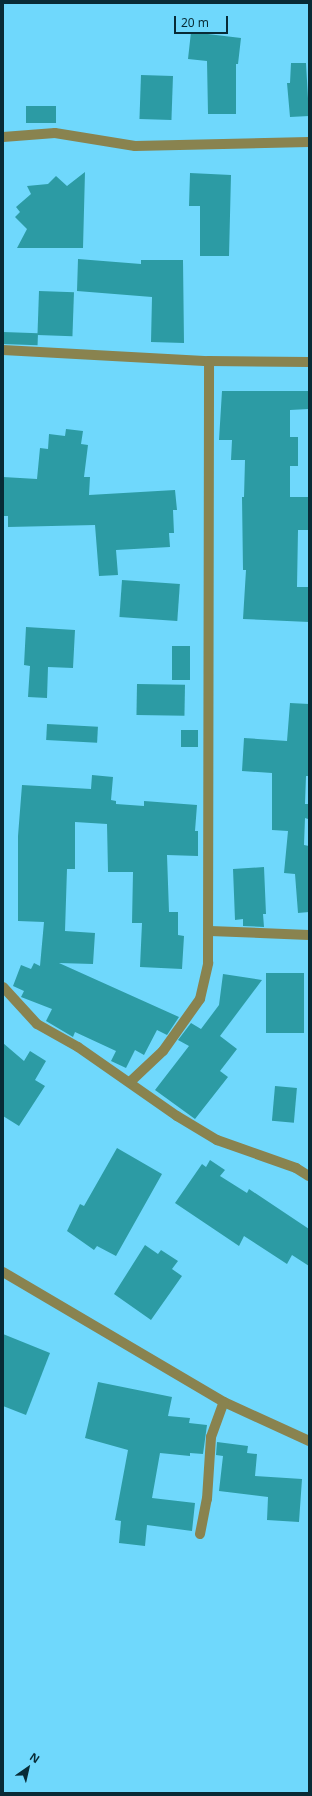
<!DOCTYPE html>
<html>
<head>
<meta charset="utf-8">
<style>
  body { margin:0 }
  #map { position:relative; width:312px; height:1796px; overflow:hidden; background:#6fd8fc; font-family:"Noto Sans",sans-serif }
  div>[style] { position:absolute }
  [style*='--x'] { left:calc(var(--x)*1px); top:calc(var(--y)*1px); width:calc(var(--w)*1px); rotate:calc(var(--a)*1deg) }
  .building>* { inset:0; background:#2c9ba4; transform-origin:0 0 }
  .minor>* { height:10px; margin:-5px; padding:0 5px; transform-origin:5px; border-radius:5px; background:#89834f }
  span { translate:-50% -50%; white-space:nowrap; text-align:center; line-height:1.15; -webkit-text-stroke:3px #6fd8fc; paint-order:stroke }
  .frame { position:absolute; inset:0; border:4px solid #082b36; pointer-events:none }
  .north { position:absolute; left:8px; top:1748px; width:40px; height:40px; -webkit-text-stroke:3px #6fd8fc; paint-order:stroke; rotate:34deg; font-size:11px; font-weight:700; line-height:16px; text-align:center; color:#082b36 }
  .north::after { content:''; display:block; margin:auto; width:14px; height:18px; background:#082b36; clip-path:polygon(50% 0,100% 100%,50% 72%,0 100%) }
  .scale { position:absolute; left:174px; top:16px; width:54px; height:18px; box-sizing:border-box; border:2px solid #082b36; border-top:0; padding-left:5px; font-size:12px; line-height:14px; white-space:nowrap; color:#082b36; -webkit-text-stroke:3px #6fd8fc; paint-order:stroke }
</style>
</head>
<body>
<div id="map">
  <div class="building">
    <i style="clip-path:polygon(191px 32px,241px 38px,238px 64px,236px 64px,236px 114px,208px 114px,207px 61px,188px 59px)"></i>
    <i style="clip-path:polygon(291px 63px,306px 63px,309px 116px,290px 117px,287px 83px,290px 83px)"></i>
    <i style="left:141px;top:75px;width:32px;height:44px;rotate:2deg"></i>
    <i style="left:26px;top:106px;width:30px;height:17px"></i>
    <i style="clip-path:polygon(85px 172px,83px 248px,17px 248px,27px 229px,15px 217px,20px 212px,16px 207px,31px 194px,27px 186px,48px 184px,56px 176px,67px 186px)"></i>
    <i style="clip-path:polygon(190px 173px,231px 175px,229px 256px,200px 256px,200px 206px,189px 206px)"></i>
    <i style="clip-path:polygon(78px 259px,141px 264px,141px 260px,183px 260px,184px 343px,151px 342px,152px 297px,77px 291px)"></i>
    <i style="left:39px;top:291px;width:35px;height:44px;rotate:2deg"></i>
    <i style="left:3px;top:332px;width:35px;height:12px;rotate:2deg"></i>
    <i style="clip-path:polygon(222px 391px,309px 391px,309px 409px,290px 410px,290px 437px,298px 437px,298px 466px,290px 466px,290px 497px,309px 497px,309px 530px,298px 530px,297px 587px,309px 587px,309px 622px,243px 619px,246px 570px,243px 570px,242px 497px,244px 497px,245px 460px,231px 460px,232px 440px,219px 440px)"></i>
    <i style="clip-path:polygon(66px 429px,83px 431px,81px 444px,88px 445px,84px 477px,90px 477px,89px 495px,175px 490px,177px 510px,173px 510px,174px 533px,169px 533px,170px 547px,116px 550px,118px 575px,99px 576px,95px 525px,8px 527px,8px 516px,3px 516px,3px 477px,37px 479px,40px 448px,48px 449px,49px 434px,65px 436px)"></i>
    <i style="left:122px;top:580px;width:58px;height:37px;rotate:4deg"></i>
    <i style="clip-path:polygon(26px 627px,75px 630px,73px 668px,48px 667px,47px 698px,28px 697px,30px 666px,24px 665px)"></i>
    <i style="left:172px;top:646px;width:18px;height:34px"></i>
    <i style="left:137px;top:684px;width:48px;height:31px;rotate:1deg"></i>
    <i style="clip-path:polygon(290px 703px,309px 704px,309px 776px,306px 776px,305px 804px,308px 804px,308px 819px,305px 818px,304px 845px,309px 846px,309px 912px,298px 913px,295px 874px,284px 873px,288px 831px,272px 830px,272px 773px,242px 771px,244px 738px,287px 741px)"></i>
    <i style="left:47px;top:724px;width:51px;height:16px;rotate:3deg"></i>
    <i style="left:181px;top:730px;width:17px;height:17px"></i>
    <i style="clip-path:polygon(92px 775px,113px 777px,111px 800px,116px 801px,116px 804px,144px 806px,144px 801px,197px 805px,195px 831px,198px 831px,198px 856px,167px 855px,169px 912px,178px 912px,178px 935px,184px 936px,182px 969px,140px 967px,142px 923px,132px 923px,133px 872px,108px 872px,107px 824px,75px 822px,75px 869px,67px 869px,65px 931px,95px 933px,93px 964px,59px 963px,179px 1017px,167px 1035px,157px 1030px,144px 1055px,135px 1050px,126px 1068px,111px 1061px,116px 1051px,75px 1032px,73px 1037px,46px 1021px,52px 1009px,21px 997px,24px 991px,13px 986px,21px 965px,31px 969px,34px 963px,40px 966px,44px 922px,18px 921px,18px 836px,22px 785px,91px 789px)"></i>
    <i style="clip-path:polygon(264px 867px,266px 914px,263px 914px,264px 927px,243px 926px,243px 919px,235px 920px,233px 869px)"></i>
    <i style="left:304px;top:973px;width:60px;height:38px;rotate:90deg"></i>
    <i style="clip-path:polygon(223px 974px,262px 980px,220px 1036px,237px 1049px,220px 1071px,228px 1077px,195px 1119px,155px 1090px,189px 1046px,178px 1040px,191px 1023px,201px 1029px,219px 1005px)"></i>
    <i style="clip-path:polygon(3px 1043px,24px 1061px,30px 1051px,46px 1061px,35px 1080px,45px 1086px,19px 1126px,3px 1116px)"></i>
    <i style="left:275px;top:1086px;width:22px;height:35px;rotate:5deg"></i>
    <i style="clip-path:polygon(117px 1148px,162px 1174px,116px 1256px,97px 1246px,94px 1250px,67px 1231px,80px 1204px,84px 1206px)"></i>
    <i style="clip-path:polygon(210px 1160px,225px 1170px,220px 1176px,247px 1193px,249px 1189px,309px 1229px,309px 1266px,292px 1255px,287px 1264px,244px 1236px,239px 1246px,175px 1203px,202px 1164px,206px 1167px)"></i>
    <i style="clip-path:polygon(145px 1245px,158px 1254px,161px 1250px,178px 1261px,172px 1269px,182px 1276px,151px 1320px,114px 1294px)"></i>
    <i style="clip-path:polygon(3px 1334px,50px 1353px,26px 1415px,3px 1406px)"></i>
    <i style="clip-path:polygon(98px 1382px,172px 1397px,168px 1416px,190px 1418px,189px 1423px,207px 1425px,203px 1454px,190px 1453px,190px 1456px,160px 1453px,152px 1498px,195px 1503px,192px 1531px,147px 1525px,145px 1546px,119px 1543px,121px 1521px,115px 1520px,128px 1450px,85px 1438px)"></i>
    <i style="clip-path:polygon(217px 1442px,248px 1446px,247px 1453px,257px 1454px,255px 1476px,302px 1479px,299px 1522px,267px 1520px,268px 1497px,219px 1491px,223px 1456px,216px 1455px)"></i>
  </div>
  <div class="minor">
    <i style="--x:3;--y:137;--w:52;--a:-4.4"></i>
    <i style="--x:55;--y:133;--w:81;--a:9.2"></i>
    <i style="--x:135;--y:146;--w:174;--a:-1.3"></i>
    <i style="--x:3;--y:350;--w:206;--a:3.1"></i>
    <i style="--x:209;--y:361;--w:100;--a:0.6"></i>
    <i style="--x:210;--y:931;--w:99;--a:2.3"></i>
    <i style="--x:3;--y:987;--w:50;--a:47.4"></i>
    <i style="--x:37;--y:1024;--w:47;--a:29.3"></i>
    <i style="--x:78;--y:1047;--w:121;--a:34.9"></i>
    <i style="--x:177;--y:1116;--w:47;--a:31"></i>
    <i style="--x:217;--y:1140;--w:84;--a:19.5"></i>
    <i style="--x:296;--y:1168;--w:15;--a:32"></i>
    <i style="--x:130;--y:1082;--w:45;--a:-43.2"></i>
    <i style="--x:163;--y:1051;--w:64;--a:-54.6"></i>
    <i style="--x:200;--y:999;--w:37;--a:-77"></i>
    <i style="--x:208;--y:963;--w:602;--a:-89.9"></i>
    <i style="--x:3;--y:1272;--w:256;--a:30.5"></i>
    <i style="--x:224;--y:1402;--w:94;--a:24.6"></i>
    <i style="--x:200;--y:1534;--w:36;--a:-79"></i>
    <i style="--x:207;--y:1499;--w:62;--a:-86.3"></i>
    <i style="--x:211;--y:1437;--w:37;--a:-70"></i>
  </div>
  <div class="frame"></div>
  <div class="north">N</div>
  <div class="scale">20 m</div>
</div>
</body>
</html>
